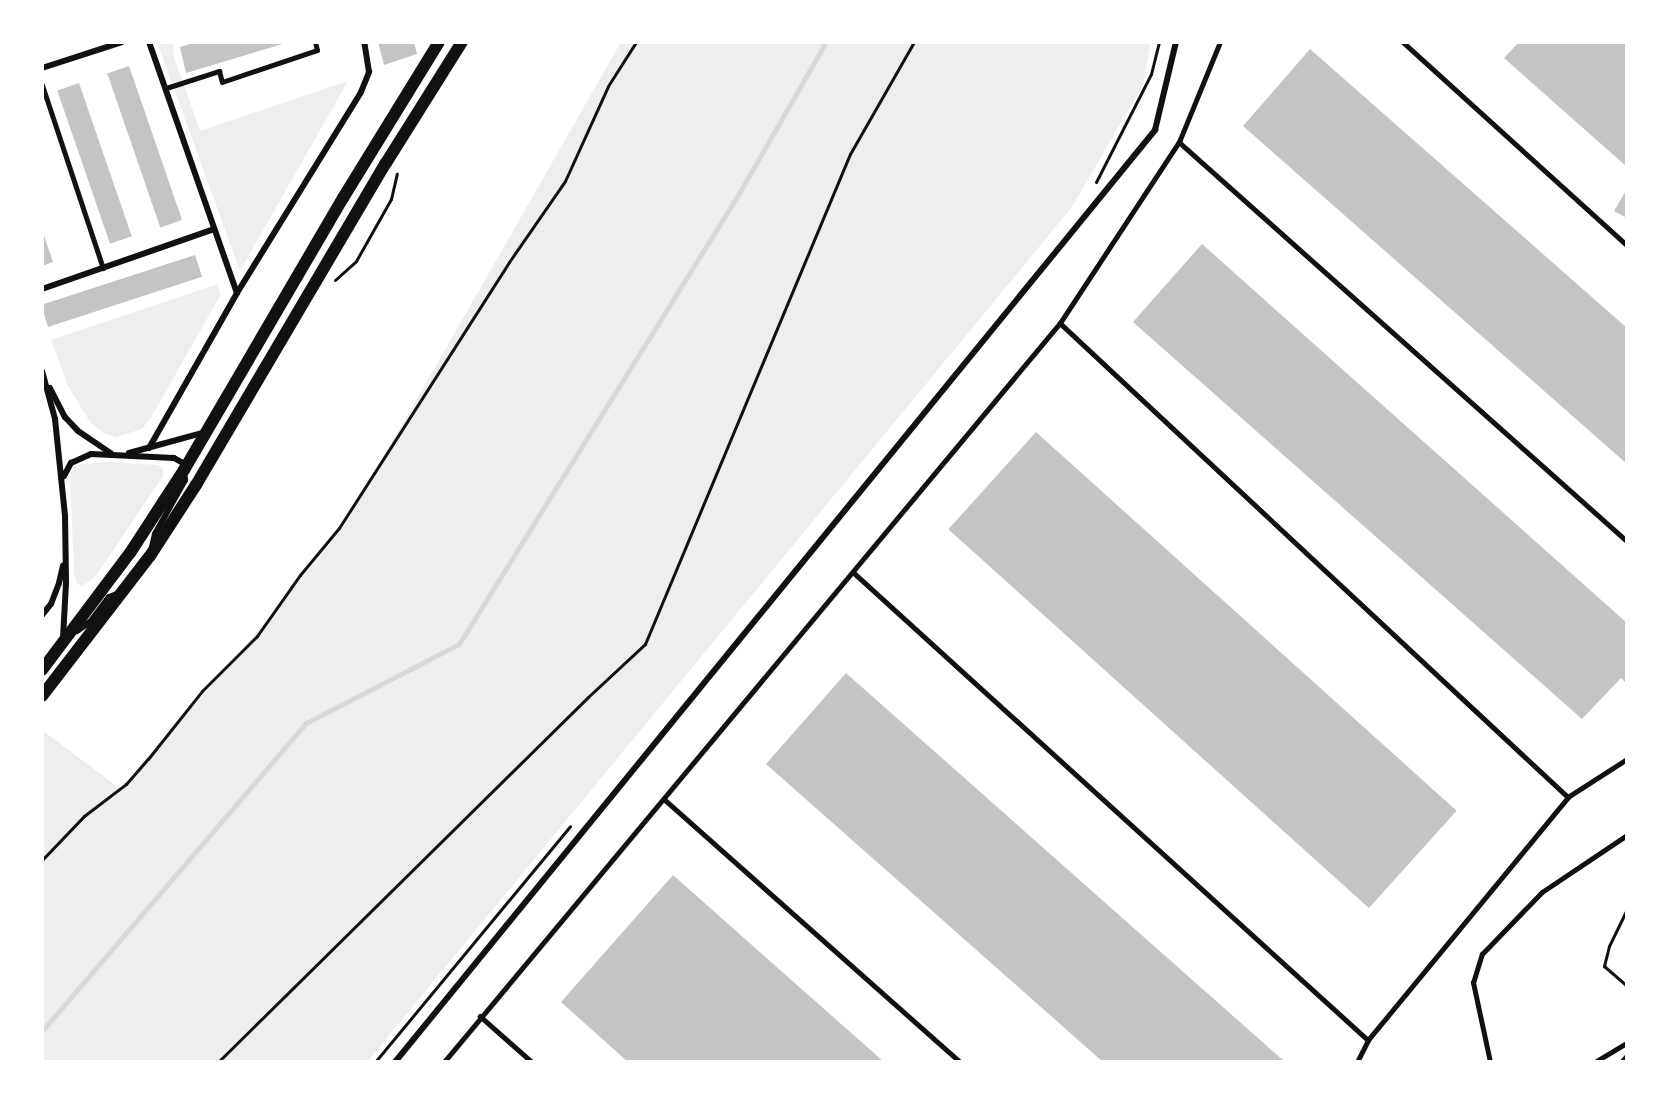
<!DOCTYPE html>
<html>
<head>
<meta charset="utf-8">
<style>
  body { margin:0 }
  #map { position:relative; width:1669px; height:1104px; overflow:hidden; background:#fff; font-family:"Titillium Web",sans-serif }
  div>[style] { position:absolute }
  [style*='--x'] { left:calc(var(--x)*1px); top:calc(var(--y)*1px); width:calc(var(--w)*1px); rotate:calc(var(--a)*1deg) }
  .green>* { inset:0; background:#eee }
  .stream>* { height:5px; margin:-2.5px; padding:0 2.5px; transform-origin:2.5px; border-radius:2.5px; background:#d9d9d9 }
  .building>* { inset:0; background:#c4c4c4; transform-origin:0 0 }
  .path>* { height:3px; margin:-1.5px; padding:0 1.5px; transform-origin:1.5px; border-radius:1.5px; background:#111 }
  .service>* { height:4.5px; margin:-2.25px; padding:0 2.25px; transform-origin:2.25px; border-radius:2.25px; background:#111 }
  .pedestrian>* { height:5px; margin:-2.5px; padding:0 2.5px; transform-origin:2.5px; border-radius:2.5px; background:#111 }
  .minor>* { height:6px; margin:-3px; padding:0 3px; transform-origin:3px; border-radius:3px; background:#111 }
  .secondary>* { height:12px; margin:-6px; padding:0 6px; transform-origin:6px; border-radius:6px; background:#111 }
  span { translate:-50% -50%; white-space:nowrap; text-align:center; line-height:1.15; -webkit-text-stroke:6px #fff; paint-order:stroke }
  .frame { position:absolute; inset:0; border:44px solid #fff; pointer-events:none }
</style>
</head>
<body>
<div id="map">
  <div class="green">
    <i style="clip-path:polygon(157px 42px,174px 42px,173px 54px,200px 131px,348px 81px,240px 271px)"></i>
    <i style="clip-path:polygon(621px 42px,1151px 42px,1143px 85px,1072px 207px,367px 1062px,42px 1062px,42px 730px,122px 790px,146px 758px,217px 680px,343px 528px)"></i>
    <i style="clip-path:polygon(218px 284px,220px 296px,152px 416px,142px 429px,116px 437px,104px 433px,90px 422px,68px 386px,51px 340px)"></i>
    <i style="clip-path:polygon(110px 462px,158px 465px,163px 469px,163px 476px,95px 577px,81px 587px,76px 582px,74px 571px,70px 474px,73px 467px,83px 464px)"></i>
  </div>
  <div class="stream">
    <i style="--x:42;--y:1031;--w:406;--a:-49.4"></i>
    <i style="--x:306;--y:723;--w:172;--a:-27.3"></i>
    <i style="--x:459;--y:644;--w:529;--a:-58.14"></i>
    <i style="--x:738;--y:195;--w:177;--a:-60.1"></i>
  </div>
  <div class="building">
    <i style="clip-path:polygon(196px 42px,286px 42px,286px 43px,186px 73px,180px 47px)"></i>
    <i style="clip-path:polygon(378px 42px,414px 42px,417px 54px,384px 65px)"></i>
    <i style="clip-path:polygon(1519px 42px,1627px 42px,1627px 167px,1504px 58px)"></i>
    <i style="clip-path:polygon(1310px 49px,1627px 328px,1627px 464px,1243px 126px)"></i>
    <i style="left:129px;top:66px;width:163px;height:23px;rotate:71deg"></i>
    <i style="left:79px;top:83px;width:162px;height:23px;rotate:71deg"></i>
    <i style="clip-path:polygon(1627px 189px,1627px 218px,1614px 211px)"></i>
    <i style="clip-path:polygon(42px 230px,53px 262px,42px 266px)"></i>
    <i style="clip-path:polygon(1202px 244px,1627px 623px,1627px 684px,1621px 678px,1582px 719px,1133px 322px)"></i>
    <i style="left:195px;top:255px;width:23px;height:162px;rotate:72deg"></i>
    <i style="left:1036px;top:432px;width:566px;height:131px;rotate:42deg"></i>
    <i style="clip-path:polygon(846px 673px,1285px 1062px,1103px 1062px,766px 764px)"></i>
    <i style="clip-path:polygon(673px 875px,884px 1062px,628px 1062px,561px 1002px)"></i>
  </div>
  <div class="path">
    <i style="--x:1096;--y:182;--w:121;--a:-63"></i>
    <i style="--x:1151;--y:74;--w:33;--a:-76"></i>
    <i style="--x:335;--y:280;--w:28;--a:-42"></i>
    <i style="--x:356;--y:261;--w:71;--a:-60.6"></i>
    <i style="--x:391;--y:199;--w:26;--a:-77"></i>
    <i style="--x:42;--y:860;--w:61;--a:-46.3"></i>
    <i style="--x:84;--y:816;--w:53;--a:-37.3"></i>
    <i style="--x:126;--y:784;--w:33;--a:-49"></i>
    <i style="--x:148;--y:759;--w:87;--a:-51.5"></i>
    <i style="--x:202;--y:691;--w:78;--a:-45"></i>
    <i style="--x:257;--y:636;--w:75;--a:-54.8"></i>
    <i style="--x:300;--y:575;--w:61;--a:-50.3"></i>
    <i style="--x:339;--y:528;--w:316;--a:-57.4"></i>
    <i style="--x:509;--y:262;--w:98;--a:-55.3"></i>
    <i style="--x:565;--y:181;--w:104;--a:-65.6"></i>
    <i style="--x:608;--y:86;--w:52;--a:-57.5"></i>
    <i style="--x:1627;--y:909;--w:41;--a:115.9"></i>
    <i style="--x:1609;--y:946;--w:21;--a:104"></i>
    <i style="--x:1604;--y:966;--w:30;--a:41"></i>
    <i style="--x:218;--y:1062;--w:520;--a:-44.61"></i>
    <i style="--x:588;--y:697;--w:78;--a:-42.9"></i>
    <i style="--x:645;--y:644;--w:531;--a:-67.3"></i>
    <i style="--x:850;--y:154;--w:129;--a:-60.3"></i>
    <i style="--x:375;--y:1062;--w:306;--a:-50.4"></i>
  </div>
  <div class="service">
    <i style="--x:1403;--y:42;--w:302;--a:42.2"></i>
    <i style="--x:1179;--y:142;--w:600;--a:41.69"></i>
    <i style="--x:1060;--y:323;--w:695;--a:43.02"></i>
    <i style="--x:853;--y:572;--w:696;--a:42.26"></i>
    <i style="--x:664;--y:799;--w:396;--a:41.6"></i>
    <i style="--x:480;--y:1016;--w:69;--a:41.5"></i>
    <i style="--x:444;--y:1062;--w:962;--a:-50.19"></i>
    <i style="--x:1060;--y:323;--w:217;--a:-56.7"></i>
    <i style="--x:1179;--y:142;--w:108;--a:-67.7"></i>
    <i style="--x:1357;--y:1062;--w:25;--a:-63"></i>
    <i style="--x:1368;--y:1040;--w:315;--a:-50.5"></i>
    <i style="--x:1568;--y:797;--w:70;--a:-32.8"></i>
    <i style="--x:1490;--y:1062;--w:81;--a:-102.1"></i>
    <i style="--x:1473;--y:983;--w:30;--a:-73"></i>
    <i style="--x:1482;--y:954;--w:86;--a:-45.9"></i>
    <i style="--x:1542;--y:892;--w:102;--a:-33.8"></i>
    <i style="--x:1595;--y:1062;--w:37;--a:-31"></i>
  </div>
  <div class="pedestrian">
    <i style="--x:42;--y:85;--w:193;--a:71.6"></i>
    <i style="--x:166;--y:88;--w:56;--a:-17.8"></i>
    <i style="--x:219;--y:71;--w:11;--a:75"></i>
    <i style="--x:222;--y:82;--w:100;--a:-18.6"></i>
    <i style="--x:317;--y:50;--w:8;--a:-104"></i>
  </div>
  <div class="minor">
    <i style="--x:149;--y:42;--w:266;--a:70.7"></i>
    <i style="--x:42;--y:68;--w:84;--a:-18"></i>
    <i style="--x:42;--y:289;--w:182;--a:-19.2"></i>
    <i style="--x:42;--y:371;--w:50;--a:74.8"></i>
    <i style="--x:55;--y:419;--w:98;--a:84.1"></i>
    <i style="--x:65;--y:516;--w:67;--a:89.1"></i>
    <i style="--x:66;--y:583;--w:55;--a:93.1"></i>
    <i style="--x:50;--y:388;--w:33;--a:63"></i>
    <i style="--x:65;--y:417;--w:19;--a:47"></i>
    <i style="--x:78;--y:431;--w:40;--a:34"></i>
    <i style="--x:149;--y:448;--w:178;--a:-60.4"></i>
    <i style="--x:237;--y:293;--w:236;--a:-58.3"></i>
    <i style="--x:361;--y:92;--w:22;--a:-68"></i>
    <i style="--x:369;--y:72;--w:30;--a:-99"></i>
    <i style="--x:129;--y:453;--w:80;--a:-15.3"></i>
    <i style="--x:64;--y:476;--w:15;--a:-62"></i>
    <i style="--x:71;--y:463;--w:22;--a:-24"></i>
    <i style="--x:91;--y:454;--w:83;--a:2.8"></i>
    <i style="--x:174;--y:458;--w:10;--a:29"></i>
    <i style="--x:183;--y:463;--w:17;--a:83"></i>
    <i style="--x:185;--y:480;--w:62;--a:119.1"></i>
    <i style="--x:155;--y:534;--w:13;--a:103"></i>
    <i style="--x:42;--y:615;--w:14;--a:-51"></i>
    <i style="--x:51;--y:604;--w:22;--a:-69"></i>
    <i style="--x:59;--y:583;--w:18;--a:-77"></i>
    <i style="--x:77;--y:631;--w:16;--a:-35"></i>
    <i style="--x:90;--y:622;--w:31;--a:-53"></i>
    <i style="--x:109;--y:597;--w:9;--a:-21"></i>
    <i style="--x:395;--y:1062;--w:1203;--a:-50.8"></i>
    <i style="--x:1155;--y:130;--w:90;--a:-76.6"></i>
    <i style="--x:1623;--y:1062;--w:6;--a:-51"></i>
  </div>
  <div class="secondary">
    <i style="--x:42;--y:670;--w:146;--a:-53.1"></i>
    <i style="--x:130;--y:553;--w:99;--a:-57"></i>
    <i style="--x:184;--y:470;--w:315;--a:-59.7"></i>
    <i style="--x:343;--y:198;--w:183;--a:-58.4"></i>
    <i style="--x:42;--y:696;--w:177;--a:-52.4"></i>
    <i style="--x:150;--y:556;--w:85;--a:-57.1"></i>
    <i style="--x:196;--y:485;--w:374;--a:-59.5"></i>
    <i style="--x:386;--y:163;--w:143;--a:-57.9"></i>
  </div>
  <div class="frame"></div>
</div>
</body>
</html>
